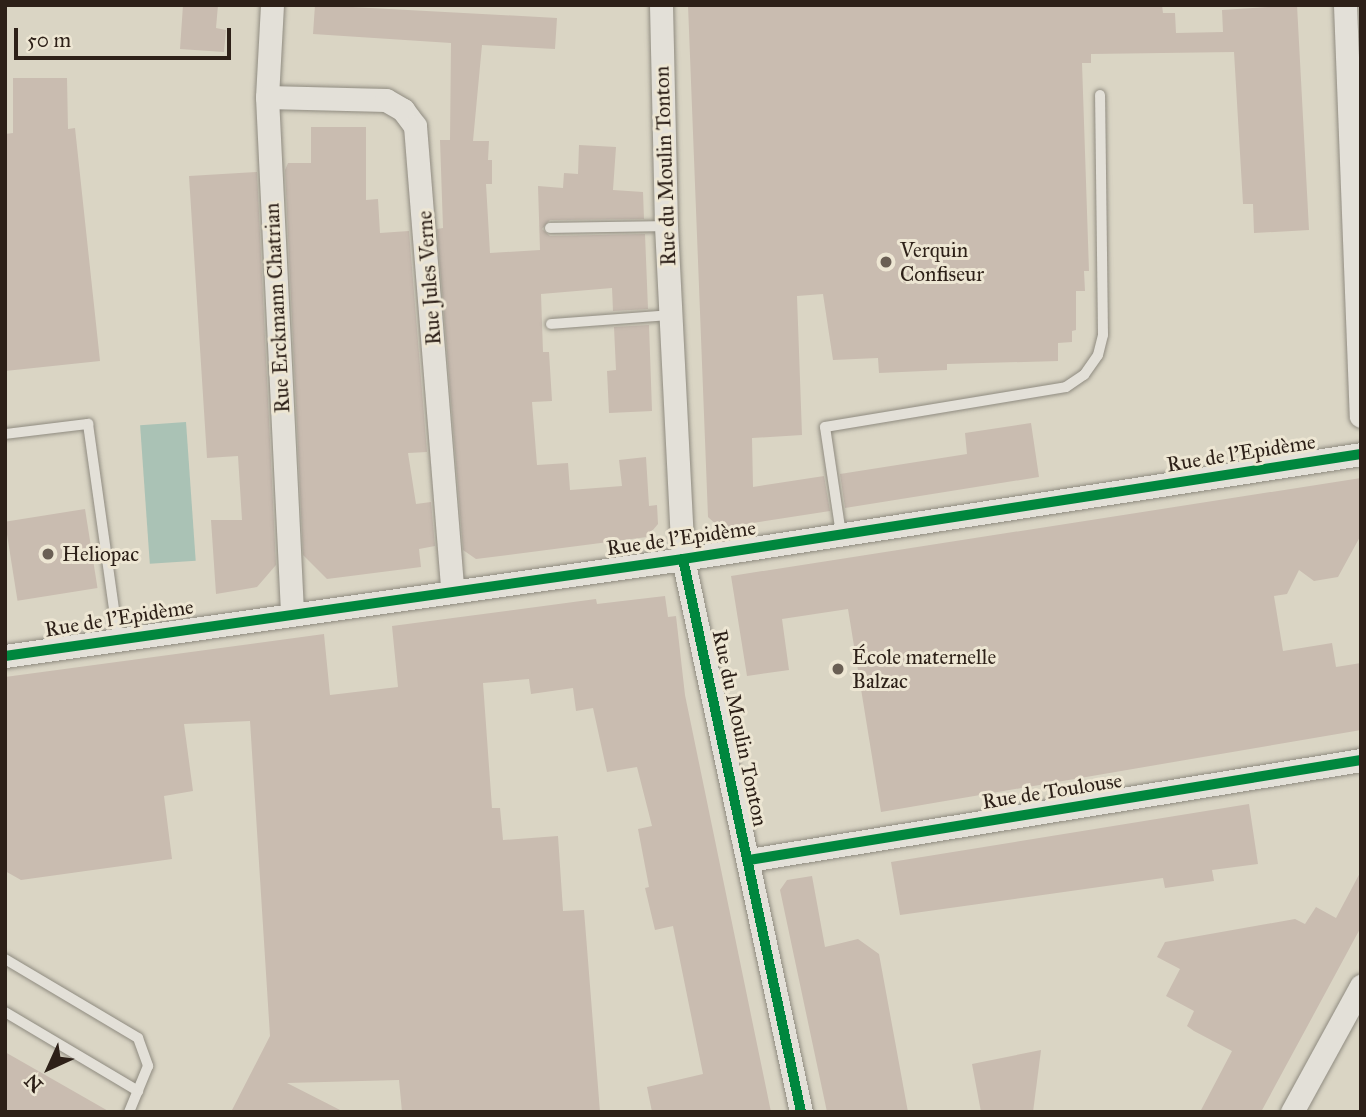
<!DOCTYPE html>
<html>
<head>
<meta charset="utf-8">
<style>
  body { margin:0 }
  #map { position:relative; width:1366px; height:1117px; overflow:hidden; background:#dad5c4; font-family:"IM FELL Great Primer",serif }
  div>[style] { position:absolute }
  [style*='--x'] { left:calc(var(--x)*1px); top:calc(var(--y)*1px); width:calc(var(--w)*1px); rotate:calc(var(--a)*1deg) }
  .water>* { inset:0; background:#aac2b5; transform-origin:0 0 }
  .building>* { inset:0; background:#c9bcb0; transform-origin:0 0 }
  .roads { filter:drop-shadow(0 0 2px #8f8b80) drop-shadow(0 0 2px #8f8b80) }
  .lane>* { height:10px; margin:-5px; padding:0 5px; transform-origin:5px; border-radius:5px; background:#e3e0d8 }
  .street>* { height:23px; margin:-11.5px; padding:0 11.5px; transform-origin:11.5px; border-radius:11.5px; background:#e3e0d8 }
  .cycleway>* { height:10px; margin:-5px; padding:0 5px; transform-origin:5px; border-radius:5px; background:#00873e }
  .dots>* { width:19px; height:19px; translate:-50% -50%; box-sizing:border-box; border:4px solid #ede6d3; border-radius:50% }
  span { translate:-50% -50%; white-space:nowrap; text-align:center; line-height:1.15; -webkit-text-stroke:6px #ede6d3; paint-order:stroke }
  .street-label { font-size:21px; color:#2d2018 }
  .poi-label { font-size:21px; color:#2d2018 }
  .left { translate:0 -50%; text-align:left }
  .frame { position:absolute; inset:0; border:7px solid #2d2018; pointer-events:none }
  .north { position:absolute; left:14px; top:1033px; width:70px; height:70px; -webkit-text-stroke:5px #ede6d3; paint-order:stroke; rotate:225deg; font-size:19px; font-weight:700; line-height:28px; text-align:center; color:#2d2018 }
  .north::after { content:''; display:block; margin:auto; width:24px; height:32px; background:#2d2018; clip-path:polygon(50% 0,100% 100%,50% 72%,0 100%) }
  .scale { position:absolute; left:14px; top:28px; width:217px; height:32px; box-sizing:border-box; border:4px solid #2d2018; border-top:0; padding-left:9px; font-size:21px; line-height:24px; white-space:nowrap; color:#2d2018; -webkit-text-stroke:5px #ede6d3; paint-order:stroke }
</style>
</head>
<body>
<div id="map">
  <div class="water">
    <i style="left:186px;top:422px;width:139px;height:46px;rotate:86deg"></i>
  </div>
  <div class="building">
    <i style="clip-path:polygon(183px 5px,218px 5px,216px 28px,226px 30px,224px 52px,180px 49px)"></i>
    <i style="clip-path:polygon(315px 5px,557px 18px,555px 49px,482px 45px,473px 141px,489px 141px,488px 160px,492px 160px,492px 184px,486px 184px,490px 253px,540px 250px,538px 186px,563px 188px,564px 173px,578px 174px,579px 145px,616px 147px,613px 190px,643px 192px,644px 219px,550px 220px,542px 229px,550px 236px,645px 234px,648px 309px,613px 311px,612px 288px,541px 294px,543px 352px,549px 352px,552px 401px,532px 402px,537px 465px,568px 463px,570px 490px,622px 486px,619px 460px,646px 457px,649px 506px,657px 505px,658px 524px,647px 537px,476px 559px,463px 550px,437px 229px,443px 228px,440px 140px,450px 140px,451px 43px,313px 34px)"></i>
    <i style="clip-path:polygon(688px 5px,1162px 5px,1163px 13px,1175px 13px,1176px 33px,1223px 32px,1222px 10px,1297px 5px,1309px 230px,1254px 233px,1253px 204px,1243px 204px,1234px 52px,1091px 54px,1091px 63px,1082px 63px,1089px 271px,1084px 271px,1085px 291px,1076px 291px,1076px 330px,1072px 331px,1072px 342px,1058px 343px,1058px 361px,947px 364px,947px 370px,879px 373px,878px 358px,833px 360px,823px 294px,797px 296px,802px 435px,752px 438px,753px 487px,824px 476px,830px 511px,720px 528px,708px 517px)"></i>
    <i style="clip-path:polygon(13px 78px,67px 78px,68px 129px,75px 128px,100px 361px,5px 371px,5px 134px,13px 133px)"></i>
    <i style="clip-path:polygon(311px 127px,366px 127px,366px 200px,378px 199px,380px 233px,409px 231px,427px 452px,408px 453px,416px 504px,431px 502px,435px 546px,419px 549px,421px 567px,327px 579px,303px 555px,285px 170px,288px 163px,311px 163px)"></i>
    <i style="clip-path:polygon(257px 172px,276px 565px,257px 587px,216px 594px,211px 520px,242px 520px,238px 456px,207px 458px,189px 176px)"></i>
    <i style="clip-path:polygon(649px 325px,652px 411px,609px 413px,607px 371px,616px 370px,614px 327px)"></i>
    <i style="clip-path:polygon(1031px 423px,1039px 477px,845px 508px,840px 474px,967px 454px,965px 433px)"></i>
    <i style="clip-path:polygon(1361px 478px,1361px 535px,1338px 577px,1314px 581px,1299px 570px,1287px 594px,1274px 596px,1283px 651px,1332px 643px,1336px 667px,1361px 663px,1361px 730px,881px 812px,848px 609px,782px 619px,789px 670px,747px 676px,731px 576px)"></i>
    <i style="left:85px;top:509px;width:80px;height:81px;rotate:81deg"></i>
    <i style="clip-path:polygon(665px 596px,668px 617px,676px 616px,685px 695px,771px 1112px,652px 1112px,647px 1087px,703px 1074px,673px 926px,655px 930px,645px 888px,649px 887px,638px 829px,652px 826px,637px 767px,607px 772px,593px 708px,576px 711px,573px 688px,531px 694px,529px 679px,483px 683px,492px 808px,500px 808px,503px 840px,558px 836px,563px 911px,584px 910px,600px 1112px,402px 1112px,399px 1080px,287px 1083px,344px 1112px,231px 1112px,270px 1036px,250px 721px,184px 724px,193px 791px,164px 796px,172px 859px,21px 880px,5px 871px,5px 677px,324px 634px,330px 695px,398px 687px,392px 626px,596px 599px,597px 604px)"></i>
    <i style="clip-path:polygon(1249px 804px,1258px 864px,1212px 870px,1214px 881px,1165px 888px,1163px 878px,900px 915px,891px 862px)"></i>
    <i style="clip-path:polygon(1361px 871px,1361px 927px,1261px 1112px,1200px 1112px,1232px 1051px,1194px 1031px,1187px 1026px,1194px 1011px,1166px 996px,1180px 969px,1157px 957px,1165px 942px,1295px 919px,1305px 924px,1316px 907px,1336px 918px)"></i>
    <i style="clip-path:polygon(812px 876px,825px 947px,858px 939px,879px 954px,908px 1112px,827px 1112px,780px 890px,787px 880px)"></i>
    <i style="clip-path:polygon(1041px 1050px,1033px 1112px,981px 1112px,972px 1064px)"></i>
    <i style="clip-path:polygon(5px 1052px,110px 1112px,5px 1112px)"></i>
  </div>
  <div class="roads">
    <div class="lane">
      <i style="--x:550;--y:228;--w:116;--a:-1"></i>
      <i style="--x:551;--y:324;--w:120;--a:-4.3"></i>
      <i style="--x:5;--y:434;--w:84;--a:-6.9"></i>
      <i style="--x:88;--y:424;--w:216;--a:82"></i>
      <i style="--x:841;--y:534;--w:108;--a:-98.5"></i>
      <i style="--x:825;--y:427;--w:244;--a:-9.4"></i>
      <i style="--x:1066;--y:387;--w:22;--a:-34"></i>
      <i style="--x:1084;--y:375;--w:24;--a:-55"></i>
      <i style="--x:1098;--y:355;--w:21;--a:-76"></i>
      <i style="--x:1103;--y:335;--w:240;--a:-90.7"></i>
      <i style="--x:5;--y:959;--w:155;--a:30.7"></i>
      <i style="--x:138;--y:1038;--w:30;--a:70"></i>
      <i style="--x:148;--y:1066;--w:50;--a:112.4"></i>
      <i style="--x:5;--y:1012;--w:155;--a:30.7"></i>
    </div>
    <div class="street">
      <i style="--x:272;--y:5;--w:92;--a:93.1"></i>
      <i style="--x:267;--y:97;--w:515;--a:87.22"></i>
      <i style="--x:661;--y:5;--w:221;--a:88.7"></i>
      <i style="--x:666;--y:226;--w:333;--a:87.1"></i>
      <i style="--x:683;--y:559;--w:565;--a:77.95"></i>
      <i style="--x:1345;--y:5;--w:411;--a:87.8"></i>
      <i style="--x:267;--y:97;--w:119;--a:1.4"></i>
      <i style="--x:386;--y:100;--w:20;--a:30"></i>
      <i style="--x:403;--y:110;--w:20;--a:53"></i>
      <i style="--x:415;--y:126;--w:463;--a:85.4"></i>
      <i style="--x:5;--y:656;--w:685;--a:-8.14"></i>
      <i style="--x:683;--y:559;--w:686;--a:-8.8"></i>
      <i style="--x:749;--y:860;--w:620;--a:-9.28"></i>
      <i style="--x:1292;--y:1112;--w:144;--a:-61.3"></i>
    </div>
  </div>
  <div class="cycleway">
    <i style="--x:683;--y:559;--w:565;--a:77.95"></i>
    <i style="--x:5;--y:656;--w:685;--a:-8.14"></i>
    <i style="--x:683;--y:559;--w:686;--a:-8.8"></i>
    <i style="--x:749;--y:860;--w:620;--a:-9.28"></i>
  </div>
  <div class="dots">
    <i style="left:886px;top:262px;background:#6a5f54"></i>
    <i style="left:48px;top:554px;background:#6a5f54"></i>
    <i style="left:838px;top:669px;background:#6a5f54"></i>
  </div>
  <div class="street-label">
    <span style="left:665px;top:166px;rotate:-92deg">Rue du Moulin Tonton</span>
    <span style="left:429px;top:278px;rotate:-94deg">Rue Jules Verne</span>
    <span style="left:277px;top:308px;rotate:-93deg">Rue Erckmann Chatrian</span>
    <span style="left:1241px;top:453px;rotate:-9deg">Rue de l'Epidème</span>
    <span style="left:681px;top:538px;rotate:-8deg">Rue de l'Epidème</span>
    <span style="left:119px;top:618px;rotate:-9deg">Rue de l'Epidème</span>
    <span style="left:740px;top:728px;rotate:78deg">Rue du Moulin Tonton</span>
    <span style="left:1052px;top:791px;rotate:-9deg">Rue de Toulouse</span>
  </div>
  <div class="poi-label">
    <span class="left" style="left:900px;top:262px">Verquin<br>Confiseur</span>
    <span class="left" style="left:62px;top:554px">Heliopac</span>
    <span class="left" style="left:852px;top:669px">École maternelle<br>Balzac</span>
  </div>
  <div class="frame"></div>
  <div class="north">N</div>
  <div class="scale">50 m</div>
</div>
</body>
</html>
